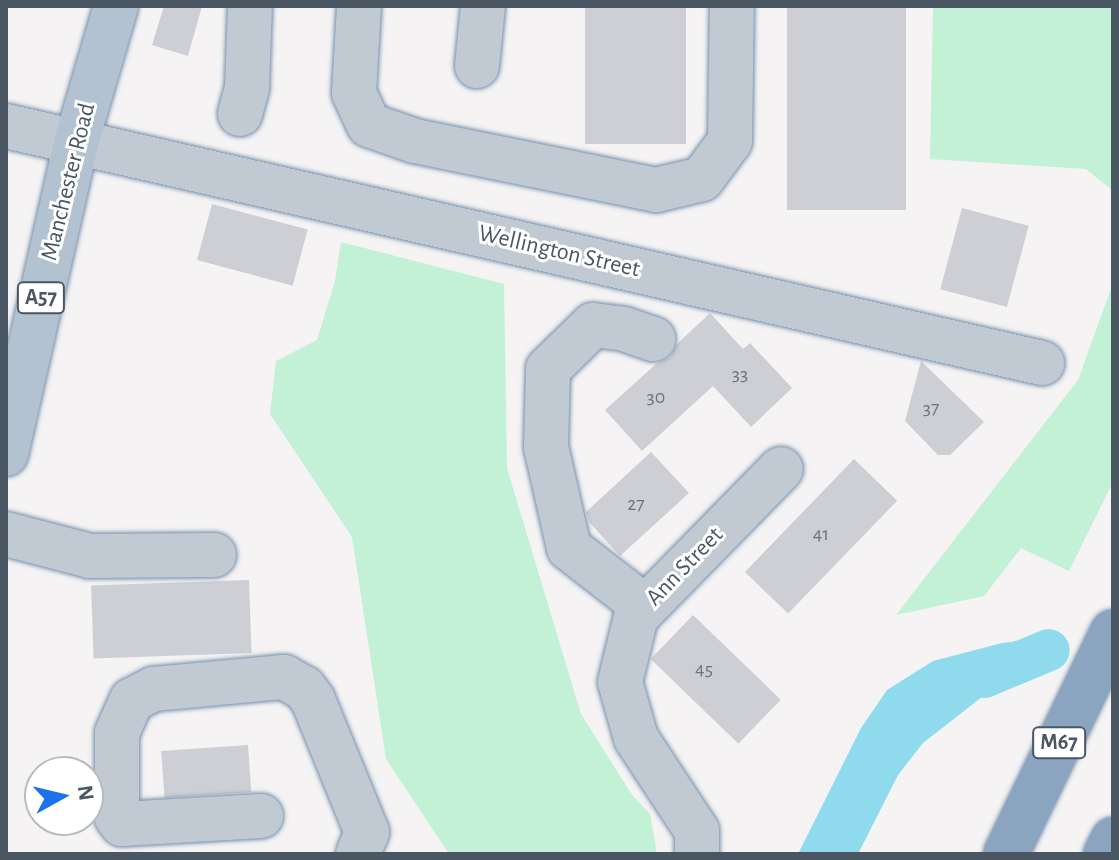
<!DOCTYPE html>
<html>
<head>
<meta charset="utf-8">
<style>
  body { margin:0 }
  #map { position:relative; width:1119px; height:860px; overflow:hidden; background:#f5f3f3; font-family:"Alegreya Sans",sans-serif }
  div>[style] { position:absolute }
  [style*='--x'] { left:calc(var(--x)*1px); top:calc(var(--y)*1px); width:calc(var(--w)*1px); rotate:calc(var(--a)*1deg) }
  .green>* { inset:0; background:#c3f1d5 }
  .water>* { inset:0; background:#90daee }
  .canal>* { height:42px; margin:-21px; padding:0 21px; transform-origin:21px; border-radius:21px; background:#90daee }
  .building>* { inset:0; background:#cdcfd5; transform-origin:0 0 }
  .roads { filter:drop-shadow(0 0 2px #7690ad) drop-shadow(0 0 2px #7690ad) }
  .minor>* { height:44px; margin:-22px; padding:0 22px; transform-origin:22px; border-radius:22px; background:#c1cad2 }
  .major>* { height:44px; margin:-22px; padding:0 22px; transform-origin:22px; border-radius:22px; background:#b3c2d1 }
  .highway>* { height:44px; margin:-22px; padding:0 22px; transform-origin:22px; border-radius:22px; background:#8ba5c1 }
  span { translate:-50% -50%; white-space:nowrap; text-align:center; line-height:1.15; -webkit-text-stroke:6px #fff; paint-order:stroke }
  .number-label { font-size:20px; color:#6b747e }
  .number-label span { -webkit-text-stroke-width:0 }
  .shield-label span { padding:2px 6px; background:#fff; border:2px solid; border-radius:6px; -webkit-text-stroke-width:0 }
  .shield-label { font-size:22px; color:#4a5661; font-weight:700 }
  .street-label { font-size:24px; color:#4a5661 }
  .frame { position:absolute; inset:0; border:8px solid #4a5661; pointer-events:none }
  .north { position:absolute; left:24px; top:756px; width:80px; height:80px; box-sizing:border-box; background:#fff; border:2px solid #b7bbc0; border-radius:50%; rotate:82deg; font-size:22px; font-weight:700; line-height:32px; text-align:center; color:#4a5661 }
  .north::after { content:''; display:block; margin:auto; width:28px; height:36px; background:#1a73e8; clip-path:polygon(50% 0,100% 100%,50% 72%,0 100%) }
</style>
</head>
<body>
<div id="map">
  <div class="green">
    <i style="clip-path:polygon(933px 6px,1113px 6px,1113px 191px,1086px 169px,930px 159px)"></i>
    <i style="clip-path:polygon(341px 242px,504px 284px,507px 468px,581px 714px,632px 795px,650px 814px,657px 854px,449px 854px,386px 759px,352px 537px,270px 414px,276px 361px,317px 340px,335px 281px)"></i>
    <i style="clip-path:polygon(1113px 283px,1113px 482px,1069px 571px,1021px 548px,984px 596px,896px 615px,1078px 380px)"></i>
  </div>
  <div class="water">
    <i style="clip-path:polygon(1045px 638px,1028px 672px,987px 693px,923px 743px,898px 775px,858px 854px,798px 854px,861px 728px,887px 690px,933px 661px,1002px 643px)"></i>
  </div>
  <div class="canal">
    <i style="--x:984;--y:677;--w:70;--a:-22.6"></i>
  </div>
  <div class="building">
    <i style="clip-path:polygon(164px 6px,202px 6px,188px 56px,152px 45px)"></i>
    <i style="left:585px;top:6px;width:101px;height:138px"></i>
    <i style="left:787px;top:6px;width:119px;height:204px"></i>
    <i style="left:212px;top:204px;width:99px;height:58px;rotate:15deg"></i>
    <i style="left:962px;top:208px;width:69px;height:84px;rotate:15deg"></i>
    <i style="clip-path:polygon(710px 313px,743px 349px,750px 343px,792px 388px,751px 427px,713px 386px,642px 451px,605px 410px,656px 364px,670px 357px,677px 344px)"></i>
    <i style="clip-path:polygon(921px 361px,984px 422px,950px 455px,938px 455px,905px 421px)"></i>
    <i style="clip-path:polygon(651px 452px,689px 493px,620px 556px,589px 522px,586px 512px)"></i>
    <i style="left:854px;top:459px;width:60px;height:157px;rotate:44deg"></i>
    <i style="left:249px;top:580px;width:73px;height:158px;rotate:88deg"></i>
    <i style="left:693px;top:615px;width:122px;height:61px;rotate:44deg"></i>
    <i style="left:248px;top:745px;width:47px;height:87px;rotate:86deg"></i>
  </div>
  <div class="roads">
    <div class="minor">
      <i style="--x:359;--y:6;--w:87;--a:93.3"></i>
      <i style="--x:354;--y:93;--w:35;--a:65"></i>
      <i style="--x:369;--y:125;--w:49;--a:19.2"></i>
      <i style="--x:415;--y:141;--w:246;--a:11.5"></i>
      <i style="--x:656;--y:190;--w:47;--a:-13.4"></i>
      <i style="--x:702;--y:179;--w:47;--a:-53.6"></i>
      <i style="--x:730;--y:141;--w:135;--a:-89.2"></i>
      <i style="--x:477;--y:66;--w:60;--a:-84.3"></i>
      <i style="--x:240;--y:114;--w:28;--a:-75"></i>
      <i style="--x:247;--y:87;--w:81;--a:-87.9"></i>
      <i style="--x:6;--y:126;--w:1063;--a:12.89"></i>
      <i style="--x:6;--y:534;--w:87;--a:14.7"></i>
      <i style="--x:90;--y:556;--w:124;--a:-0.5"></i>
      <i style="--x:645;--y:607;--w:96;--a:-142.2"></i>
      <i style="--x:569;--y:548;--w:104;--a:-102.8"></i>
      <i style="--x:546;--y:447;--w:78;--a:-88.5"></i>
      <i style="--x:548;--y:369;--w:63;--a:-44.4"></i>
      <i style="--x:593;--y:325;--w:31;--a:7"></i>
      <i style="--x:624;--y:329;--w:31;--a:19"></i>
      <i style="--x:261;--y:816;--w:139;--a:176.7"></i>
      <i style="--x:122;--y:824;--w:9;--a:-126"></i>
      <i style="--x:117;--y:817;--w:84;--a:-90"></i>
      <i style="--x:117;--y:733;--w:36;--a:-66"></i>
      <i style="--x:132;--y:700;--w:25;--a:-27"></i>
      <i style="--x:154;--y:689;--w:131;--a:-5.3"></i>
      <i style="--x:284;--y:677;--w:23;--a:29"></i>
      <i style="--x:304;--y:688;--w:15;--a:53"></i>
      <i style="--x:313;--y:700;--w:143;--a:67.8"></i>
      <i style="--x:367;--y:832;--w:24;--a:112"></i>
      <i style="--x:697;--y:854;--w:23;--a:-90"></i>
      <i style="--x:697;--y:831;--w:111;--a:-123.3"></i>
      <i style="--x:636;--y:738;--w:58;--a:-105.9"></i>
      <i style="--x:620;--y:682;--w:67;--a:-76.2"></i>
      <i style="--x:636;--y:617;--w:207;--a:-45.6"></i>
    </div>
    <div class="major">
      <i style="--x:6;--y:454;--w:319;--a:-77.3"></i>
      <i style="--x:76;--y:143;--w:143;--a:-73.7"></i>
    </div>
    <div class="highway">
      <i style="--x:1006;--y:854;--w:246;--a:-64.3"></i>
      <i style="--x:1106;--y:854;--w:16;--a:-63"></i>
    </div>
  </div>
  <div class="number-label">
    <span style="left:740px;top:374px">33</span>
    <span style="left:656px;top:397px">30</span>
    <span style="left:931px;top:408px">37</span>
    <span style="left:636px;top:504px">27</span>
    <span style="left:821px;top:534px">41</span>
    <span style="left:704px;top:669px">45</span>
  </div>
  <div class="shield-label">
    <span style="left:41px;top:298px">A57</span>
    <span style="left:1059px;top:743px">M67</span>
  </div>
  <div class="street-label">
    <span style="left:69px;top:182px;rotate:-76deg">Manchester Road</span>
    <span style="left:559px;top:252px;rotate:13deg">Wellington Street</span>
    <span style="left:685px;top:567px;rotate:-46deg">Ann Street</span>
  </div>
  <div class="frame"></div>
  <div class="north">N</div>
</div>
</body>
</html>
